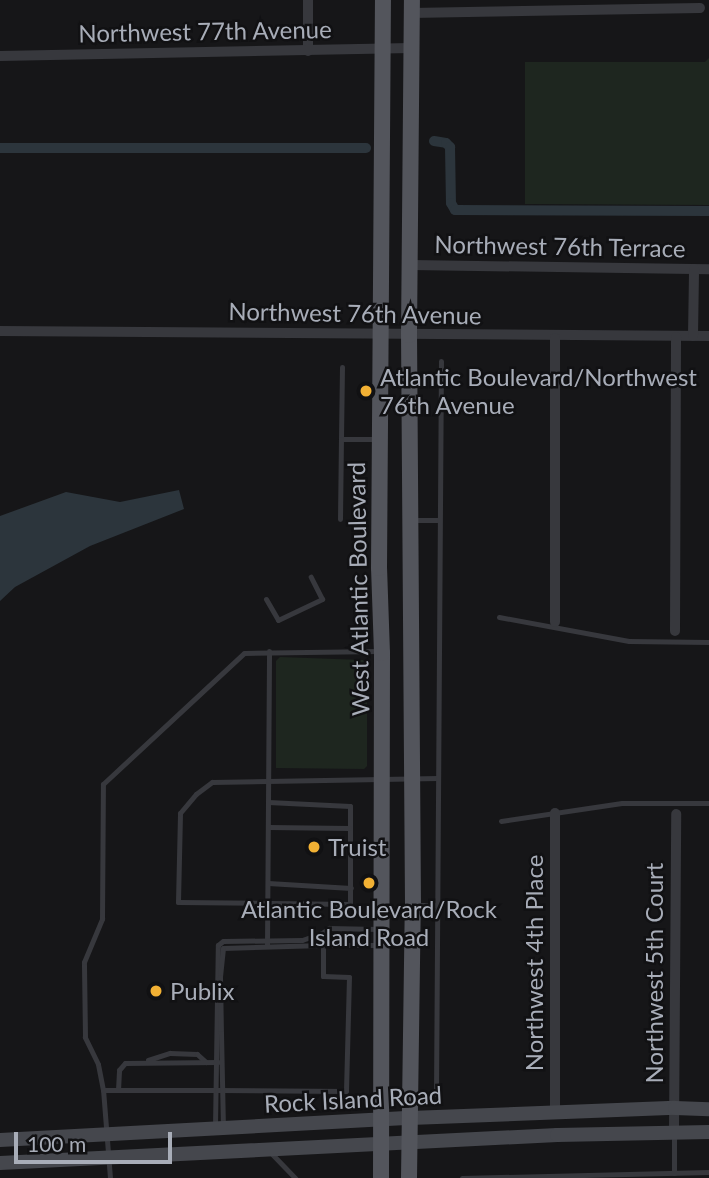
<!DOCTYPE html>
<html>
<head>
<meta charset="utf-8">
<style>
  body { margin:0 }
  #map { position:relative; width:709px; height:1178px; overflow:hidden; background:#161618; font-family:Lato,sans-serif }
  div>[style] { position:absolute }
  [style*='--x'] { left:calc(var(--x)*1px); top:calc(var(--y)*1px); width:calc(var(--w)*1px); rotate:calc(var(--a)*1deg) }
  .green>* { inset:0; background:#1e261f }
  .water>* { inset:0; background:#2c353c }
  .canal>* { height:10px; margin:-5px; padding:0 5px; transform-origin:5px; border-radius:5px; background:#2c353c }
  .service>* { height:5px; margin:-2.5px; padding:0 2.5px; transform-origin:2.5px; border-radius:2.5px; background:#37383d }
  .minor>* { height:10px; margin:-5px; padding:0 5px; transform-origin:5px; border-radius:5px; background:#37383d }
  .secondary>* { height:14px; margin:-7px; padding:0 7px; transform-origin:7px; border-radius:7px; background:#45474d }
  .primary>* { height:16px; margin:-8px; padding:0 8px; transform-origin:8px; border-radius:8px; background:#53555c }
  .dots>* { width:19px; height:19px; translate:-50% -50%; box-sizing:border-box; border:4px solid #111113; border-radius:50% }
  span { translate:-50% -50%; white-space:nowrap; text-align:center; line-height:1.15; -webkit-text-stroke:5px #111113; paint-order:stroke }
  .street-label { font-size:24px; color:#a8adb8 }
  .poi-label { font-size:24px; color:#a8adb8 }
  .left { translate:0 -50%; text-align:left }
  .scale { position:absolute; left:14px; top:1132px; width:158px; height:32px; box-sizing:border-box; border:4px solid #a8adb8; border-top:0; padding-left:9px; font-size:21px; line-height:24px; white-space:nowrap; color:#a8adb8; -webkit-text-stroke:5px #111113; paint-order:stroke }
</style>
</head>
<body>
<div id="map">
  <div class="green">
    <i style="clip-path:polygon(709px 58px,709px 205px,525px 204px,525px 62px,705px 62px)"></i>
    <i style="clip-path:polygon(280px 657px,363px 660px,367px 666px,367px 766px,364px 769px,276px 768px,276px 661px)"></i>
  </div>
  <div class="water">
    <i style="clip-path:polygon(179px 490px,184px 509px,90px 546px,15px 587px,0 601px,0 516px,66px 492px,120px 502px)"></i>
  </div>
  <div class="canal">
    <i style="--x:434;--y:141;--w:12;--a:9"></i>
    <i style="--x:446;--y:143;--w:6;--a:45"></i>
    <i style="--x:450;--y:147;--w:56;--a:89"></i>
    <i style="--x:451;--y:203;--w:8;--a:60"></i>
    <i style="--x:455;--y:210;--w:254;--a:0.2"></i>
    <i style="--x:0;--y:148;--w:366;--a:0"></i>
  </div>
  <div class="service">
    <i style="--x:342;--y:367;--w:72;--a:90.8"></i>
    <i style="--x:341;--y:439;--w:36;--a:0"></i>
    <i style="--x:340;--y:519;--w:80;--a:-89.3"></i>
    <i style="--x:411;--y:520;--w:28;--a:0"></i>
    <i style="--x:266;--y:599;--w:24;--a:60"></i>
    <i style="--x:278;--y:620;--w:49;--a:-25.5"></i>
    <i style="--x:322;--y:599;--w:25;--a:-117"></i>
    <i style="--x:499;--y:617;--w:132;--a:10.5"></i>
    <i style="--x:629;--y:641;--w:80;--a:0.7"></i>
    <i style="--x:268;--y:802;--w:82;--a:2.8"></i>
    <i style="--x:350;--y:806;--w:98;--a:90"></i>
    <i style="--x:350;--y:904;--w:172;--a:-179.3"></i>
    <i style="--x:178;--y:902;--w:89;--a:-88.7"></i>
    <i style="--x:180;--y:813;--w:25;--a:-50"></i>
    <i style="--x:196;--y:794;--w:20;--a:-37"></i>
    <i style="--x:212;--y:782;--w:226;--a:-1"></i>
    <i style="--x:501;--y:821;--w:122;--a:-8.5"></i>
    <i style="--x:622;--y:803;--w:87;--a:0"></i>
    <i style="--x:269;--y:827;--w:80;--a:0.7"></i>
    <i style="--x:268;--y:883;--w:83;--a:3.4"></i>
    <i style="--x:415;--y:905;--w:22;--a:0"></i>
    <i style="--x:378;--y:929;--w:49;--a:-178.8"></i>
    <i style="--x:329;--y:928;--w:9;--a:144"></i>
    <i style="--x:322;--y:933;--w:12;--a:85"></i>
    <i style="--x:323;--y:945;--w:58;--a:0"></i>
    <i style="--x:267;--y:945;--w:294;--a:-89.6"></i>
    <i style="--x:148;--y:1060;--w:23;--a:-18"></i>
    <i style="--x:170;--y:1053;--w:27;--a:2"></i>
    <i style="--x:197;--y:1054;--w:12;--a:42"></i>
    <i style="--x:103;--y:1090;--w:26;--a:-101"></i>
    <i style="--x:98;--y:1064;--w:30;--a:-116"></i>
    <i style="--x:85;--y:1037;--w:75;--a:-90.8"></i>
    <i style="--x:84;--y:962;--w:47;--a:-67.3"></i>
    <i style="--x:102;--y:919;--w:135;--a:-89.6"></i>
    <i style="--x:103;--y:784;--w:192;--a:-42.9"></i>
    <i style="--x:244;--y:653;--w:135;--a:-0.8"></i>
    <i style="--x:118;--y:1090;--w:20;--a:-87"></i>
    <i style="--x:119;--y:1070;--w:9;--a:-49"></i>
    <i style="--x:125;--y:1063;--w:93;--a:-0.6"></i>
    <i style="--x:436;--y:1094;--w:733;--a:-89.61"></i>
    <i style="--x:215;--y:1126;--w:181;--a:-89.1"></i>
    <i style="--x:218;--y:945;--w:6;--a:-39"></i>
    <i style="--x:223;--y:941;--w:79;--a:-0.7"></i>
    <i style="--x:302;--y:940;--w:21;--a:-19"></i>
    <i style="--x:674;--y:1134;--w:39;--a:90"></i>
    <i style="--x:271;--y:1153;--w:35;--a:46"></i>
    <i style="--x:110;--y:1178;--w:88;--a:-94.5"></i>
    <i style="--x:103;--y:1090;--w:114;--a:0"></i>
    <i style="--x:217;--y:1090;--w:129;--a:0.4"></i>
    <i style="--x:346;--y:1091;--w:114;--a:-88.5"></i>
    <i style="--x:349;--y:977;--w:26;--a:-178"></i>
    <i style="--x:323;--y:976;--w:31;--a:-90"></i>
    <i style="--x:323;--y:945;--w:100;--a:178.3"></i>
    <i style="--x:223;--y:948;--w:29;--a:96"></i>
    <i style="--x:220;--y:977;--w:56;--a:89"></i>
    <i style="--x:221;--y:1033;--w:94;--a:88.8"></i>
    <i style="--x:462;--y:1178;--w:247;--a:-1.4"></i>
  </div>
  <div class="minor">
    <i style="--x:411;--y:13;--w:289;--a:-1"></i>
    <i style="--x:308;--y:51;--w:51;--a:-90"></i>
    <i style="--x:0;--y:56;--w:411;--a:-1.1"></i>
    <i style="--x:411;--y:265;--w:298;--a:0.8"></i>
    <i style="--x:0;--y:331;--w:709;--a:0.4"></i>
    <i style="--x:693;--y:336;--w:67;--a:-89.1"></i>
    <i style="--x:555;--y:338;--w:284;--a:90"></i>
    <i style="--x:675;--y:631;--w:294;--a:-89.8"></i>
    <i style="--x:555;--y:813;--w:299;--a:90"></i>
    <i style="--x:674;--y:1132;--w:318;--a:-89.6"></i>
  </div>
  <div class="secondary">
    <i style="--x:0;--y:1140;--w:411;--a:-3.1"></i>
    <i style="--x:410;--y:1118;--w:265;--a:-2.2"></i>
    <i style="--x:675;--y:1108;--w:34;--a:2"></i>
    <i style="--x:0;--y:1163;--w:558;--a:-2.88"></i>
    <i style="--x:557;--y:1135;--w:152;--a:-1.1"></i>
  </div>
  <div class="primary">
    <i style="--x:381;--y:1178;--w:525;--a:-89.89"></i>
    <i style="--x:382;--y:653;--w:85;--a:-92"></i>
    <i style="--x:379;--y:568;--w:568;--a:-89.6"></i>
    <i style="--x:409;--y:1178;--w:273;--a:-89.2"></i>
    <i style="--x:413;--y:905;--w:570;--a:-90.4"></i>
    <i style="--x:409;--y:335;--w:335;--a:-89.5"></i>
  </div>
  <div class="dots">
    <i style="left:366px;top:391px;background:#f2b134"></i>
    <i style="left:314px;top:847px;background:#f2b134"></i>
    <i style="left:369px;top:883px;background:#f2b134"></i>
    <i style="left:156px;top:991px;background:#f2b134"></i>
  </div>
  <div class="street-label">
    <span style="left:205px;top:31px;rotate:-1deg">Northwest 77th Avenue</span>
    <span style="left:560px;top:246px;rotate:1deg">Northwest 76th Terrace</span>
    <span style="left:355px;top:313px;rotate:1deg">Northwest 76th Avenue</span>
    <span style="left:358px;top:589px;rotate:-91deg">West Atlantic Boulevard</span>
    <span style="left:534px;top:963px;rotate:-90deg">Northwest 4th Place</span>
    <span style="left:654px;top:973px;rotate:-90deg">Northwest 5th Court</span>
    <span style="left:353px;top:1099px;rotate:-3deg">Rock Island Road</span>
  </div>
  <div class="poi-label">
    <span class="left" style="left:380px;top:391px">Atlantic Boulevard/Northwest<br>76th Avenue</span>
    <span class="left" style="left:328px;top:847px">Truist</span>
    <span style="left:369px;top:923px">Atlantic Boulevard/Rock<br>Island Road</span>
    <span class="left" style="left:170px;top:991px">Publix</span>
  </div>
  <div class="scale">100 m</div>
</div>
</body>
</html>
